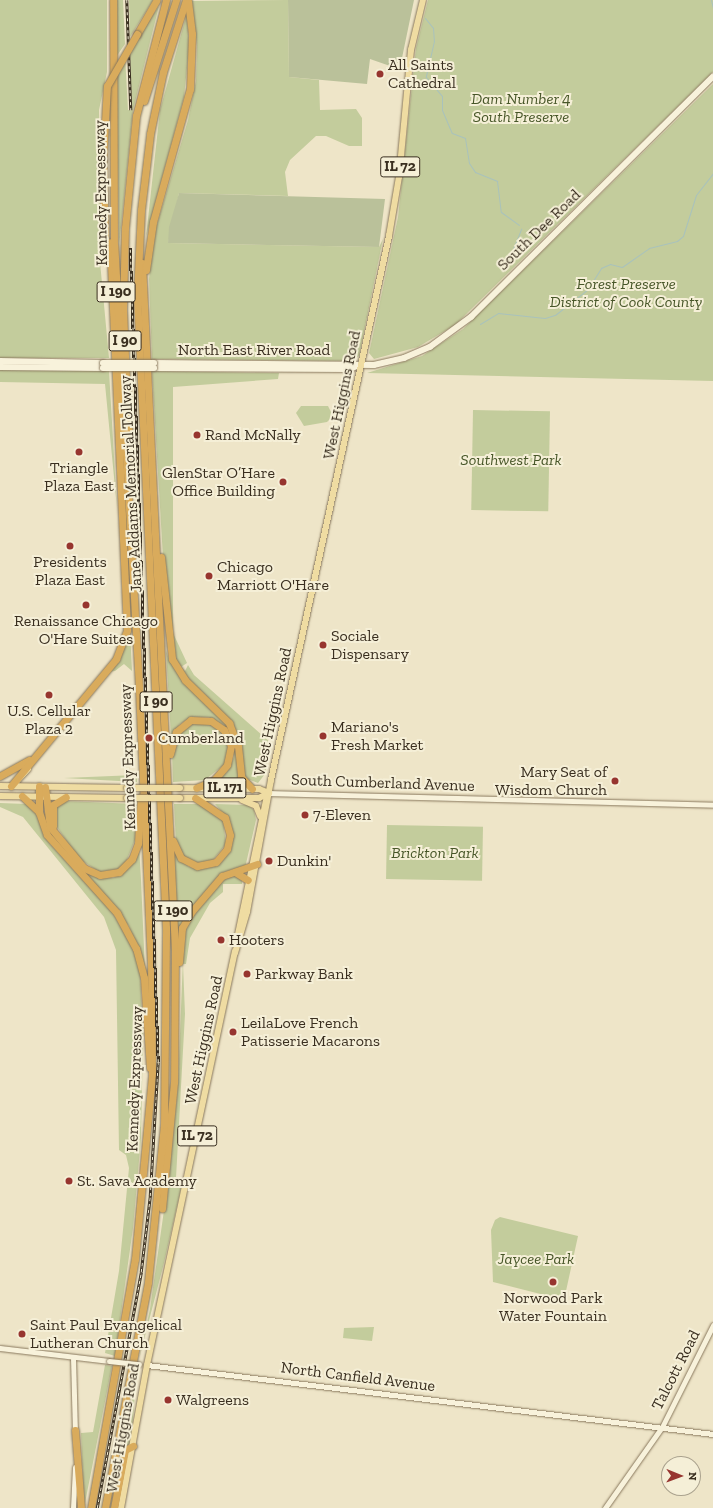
<!DOCTYPE html>
<html>
<head>
<meta charset="utf-8">
<style>
  body { margin:0 }
  #map { position:relative; width:713px; height:1508px; overflow:hidden; background:#eee5c8; font-family:"Zilla Slab",serif }
  div>[style] { position:absolute }
  [style*='--x'] { left:calc(var(--x)*1px); top:calc(var(--y)*1px); width:calc(var(--w)*1px); rotate:calc(var(--a)*1deg) }
  .green>* { inset:0; background:#c3cc9c; transform-origin:0 0 }
  .cemetery>* { inset:0; background:#bac19a }
  .stream>* { height:1px; margin:-0.5px; padding:0 0.5px; transform-origin:0.5px; border-radius:0.5px; background:#a9c2bc }
  .roads { filter:drop-shadow(0 0 1px #89785d) drop-shadow(0 0 1px #89785d) }
  .tertiary>* { height:5px; margin:-2.5px; padding:0 2.5px; transform-origin:2.5px; border-radius:2.5px; background:#f8f2db }
  .secondary>* { height:5.5px; margin:-2.75px; padding:0 2.75px; transform-origin:2.75px; border-radius:2.75px; background:#f8f2db }
  .primary>* { height:6px; margin:-3px; padding:0 3px; transform-origin:3px; border-radius:3px; background:#efdca2 }
  .motorway>* { height:7px; margin:-3.5px; padding:0 3.5px; transform-origin:3.5px; border-radius:3.5px; background:#d9ab5c }
  .rail>* { height:2.5px; margin-top:-1.25px; transform-origin:0; background:repeating-linear-gradient(90deg,#f5efd7 0 3px,#3a2f20 0 6px); box-sizing:border-box; border-block:1px solid #3a2f20 }
  .bridges { filter:drop-shadow(0 0 1px #89785d) drop-shadow(0 0 1px #89785d) }
  .tertiary-bridge>* { height:5px; margin:-2.5px; padding:0 2.5px; transform-origin:2.5px; border-radius:2.5px; background:#f8f2db }
  .secondary-bridge>* { height:5.5px; margin:-2.75px; padding:0 2.75px; transform-origin:2.75px; border-radius:2.75px; background:#f8f2db }
  .primary-bridge>* { height:6px; margin:-3px; padding:0 3px; transform-origin:3px; border-radius:3px; background:#efdca2 }
  .motorway-bridge>* { height:7px; margin:-3.5px; padding:0 3.5px; transform-origin:3.5px; border-radius:3.5px; background:#d9ab5c }
  .dots>* { width:11px; height:11px; translate:-50% -50%; box-sizing:border-box; border:2px solid #f5efd7; border-radius:50% }
  span { translate:-50% -50%; white-space:nowrap; text-align:center; line-height:1.15; -webkit-text-stroke:4px #f5efd7; paint-order:stroke }
  .shield-label span { padding:1px 3px; background:#f5efd7; border:1px solid; border-radius:3px; -webkit-text-stroke-width:0 }
  .shield-label { font-size:15px; color:#3a2f20; font-weight:700 }
  .poi-label { font-size:16px; color:#3a2f20 }
  .left { translate:0 -50%; text-align:left }
  .right { translate:-100% -50%; text-align:right }
  .park-label { font-size:16px; color:#475628; font-style:italic }
  .street-label { font-size:16px; color:#3a2f20 }
  .north { position:absolute; left:661px; top:1456px; width:40px; height:40px; box-sizing:border-box; background:#f5efd7; border:1px solid #aaa28e; border-radius:50%; rotate:91deg; font-size:11px; font-weight:700; line-height:16px; text-align:center; color:#3a2f20 }
  .north::after { content:''; display:block; margin:auto; width:14px; height:18px; background:#97352f; clip-path:polygon(50% 0,100% 100%,50% 72%,0 100%) }
</style>
</head>
<body>
<div id="map">
  <div class="green">
    <i style="clip-path:polygon(0 0,107px 0,107px 72px,99px 110px,100px 262px,109px 358px,0 358px)"></i>
    <i style="clip-path:polygon(117px 0,123px 0,125px 44px,116px 57px)"></i>
    <i style="clip-path:polygon(129px 0,153px 0,130px 37px)"></i>
    <i style="clip-path:polygon(288px 0,289px 77px,319px 80px,320px 110px,356px 109px,362px 118px,362px 146px,349px 146px,326px 136px,316px 136px,290px 160px,285px 172px,288px 196px,179px 193px,168px 243px,379px 247px,383px 239px,359px 356px,352px 361px,152px 359px,149px 279px,153px 238px,188px 120px,196px 81px,197px 46px,192px 1px)"></i>
    <i style="clip-path:polygon(428px 0,713px 0,713px 72px,455px 325px,418px 347px,374px 359px,369px 353px,398px 217px,416px 48px)"></i>
    <i style="clip-path:polygon(159px 6px,133px 110px,119px 247px,117px 69px,125px 55px,128px 110px,132px 110px,130px 49px)"></i>
    <i style="clip-path:polygon(187px 13px,189px 48px,184px 97px,146px 237px,160px 110px)"></i>
    <i style="clip-path:polygon(713px 84px,713px 381px,367px 373px,422px 356px,463px 329px)"></i>
    <i style="clip-path:polygon(0 369px,109px 371px,117px 508px,105px 384px,0 382px)"></i>
    <i style="clip-path:polygon(152px 371px,279px 373px,278px 379px,173px 387px,173px 633px,187px 663px,181px 667px,185px 671px,188px 665px,194px 675px,271px 743px,265px 774px,258px 783px,245px 778px,240px 744px,232px 724px,187px 680px,174px 659px,164px 575px)"></i>
    <i style="clip-path:polygon(301px 406px,328px 406px,333px 416px,327px 422px,304px 426px,296px 413px)"></i>
    <i style="left:473px;top:410px;width:77px;height:100px;rotate:1deg"></i>
    <i style="clip-path:polygon(130px 630px,132px 671px,124px 664px,115px 671px,108px 672px,123px 652px)"></i>
    <i style="clip-path:polygon(166px 650px,169px 660px,228px 727px,236px 746px,241px 785px,211px 785px,227px 772px,234px 757px,234px 744px,224px 725px,208px 717px,191px 717px,180px 724px,171px 737px)"></i>
    <i style="clip-path:polygon(190px 723px,211px 723px,222px 731px,228px 744px,226px 763px,205px 780px,173px 782px,172px 753px,178px 733px)"></i>
    <i style="clip-path:polygon(137px 775px,137px 782px,64px 778px,136px 775px)"></i>
    <i style="clip-path:polygon(63px 801px,137px 804px,135px 840px,126px 862px,118px 870px,101px 873px,78px 858px,57px 827px,57px 803px)"></i>
    <i style="clip-path:polygon(0 803px,27px 804px,35px 812px,50px 844px,112px 912px,133px 948px,140px 970px,143px 1035px,141px 1138px,133px 1228px,115px 1356px,105px 1353px,119px 1271px,129px 1168px,126px 1155px,119px 1150px,116px 950px,104px 917px,23px 817px,0 807px)"></i>
    <i style="clip-path:polygon(174px 804px,199px 804px,223px 820px,226px 844px,212px 861px,196px 863px,183px 857px,176px 843px)"></i>
    <i style="clip-path:polygon(215px 804px,248px 805px,254px 810px,256px 820px,245px 868px,215px 881px,177px 938px,174px 853px,189px 867px,202px 869px,219px 863px,231px 848px,230px 821px)"></i>
    <i style="left:387px;top:825px;width:96px;height:54px;rotate:1deg"></i>
    <i style="clip-path:polygon(139px 845px,141px 880px,145px 971px,129px 926px,79px 866px,93px 876px,113px 878px,121px 874px)"></i>
    <i style="clip-path:polygon(234px 874px,242px 878px,242px 884px,223px 884px,223px 892px,210px 903px,190px 938px,186px 964px,183px 964px,185px 1014px,176px 1178px,183px 1180px,164px 1263px,139px 1359px,150px 1309px,169px 1175px,178px 1084px,184px 934px,192px 915px,222px 880px)"></i>
    <i style="clip-path:polygon(500px 1217px,578px 1236px,564px 1300px,493px 1282px,491px 1230px,495px 1220px)"></i>
    <i style="clip-path:polygon(374px 1327px,372px 1341px,343px 1338px,344px 1328px)"></i>
    <i style="clip-path:polygon(105px 1365px,112px 1366px,84px 1508px,81px 1433px,93px 1432px)"></i>
    <i style="clip-path:polygon(137px 1369px,132px 1431px,130px 1443px,124px 1448px)"></i>
  </div>
  <div class="cemetery">
    <i style="clip-path:polygon(288px 0,414px 0,402px 58px,393px 67px,370px 59px,367px 84px,289px 77px)"></i>
    <i style="clip-path:polygon(179px 193px,385px 199px,379px 247px,168px 243px,169px 227px)"></i>
  </div>
  <div class="stream">
    <i style="--x:711;--y:0;--w:8;--a:76"></i>
    <i style="--x:425;--y:18;--w:13;--a:51"></i>
    <i style="--x:433;--y:28;--w:13;--a:86"></i>
    <i style="--x:434;--y:41;--w:37;--a:103"></i>
    <i style="--x:426;--y:77;--w:25;--a:50"></i>
    <i style="--x:442;--y:96;--w:14;--a:90"></i>
    <i style="--x:442;--y:110;--w:25;--a:67"></i>
    <i style="--x:452;--y:133;--w:14;--a:21"></i>
    <i style="--x:465;--y:138;--w:25;--a:81"></i>
    <i style="--x:469;--y:163;--w:11;--a:56"></i>
    <i style="--x:475;--y:172;--w:24;--a:22"></i>
    <i style="--x:497;--y:181;--w:31;--a:83"></i>
    <i style="--x:501;--y:212;--w:22;--a:36"></i>
    <i style="--x:515;--y:258;--w:9;--a:-103"></i>
    <i style="--x:513;--y:249;--w:22;--a:-68"></i>
    <i style="--x:480;--y:324;--w:21;--a:-31"></i>
    <i style="--x:498;--y:313;--w:47;--a:6.1"></i>
    <i style="--x:545;--y:318;--w:10;--a:-17"></i>
    <i style="--x:555;--y:315;--w:42;--a:-38.2"></i>
    <i style="--x:588;--y:289;--w:25;--a:-58"></i>
    <i style="--x:601;--y:268;--w:10;--a:-24"></i>
    <i style="--x:610;--y:264;--w:12;--a:14"></i>
    <i style="--x:622;--y:267;--w:33;--a:-35"></i>
    <i style="--x:649;--y:248;--w:29;--a:-14"></i>
    <i style="--x:677;--y:241;--w:8;--a:-40"></i>
    <i style="--x:683;--y:236;--w:43;--a:-72.4"></i>
    <i style="--x:696;--y:195;--w:28;--a:-52"></i>
  </div>
  <div class="roads">
    <div class="tertiary">
      <i style="--x:269;--y:793;--w:444;--a:1.5"></i>
      <i style="--x:0;--y:1348;--w:110;--a:6.8"></i>
      <i style="--x:73;--y:1357;--w:76;--a:88.5"></i>
      <i style="--x:147;--y:1365;--w:570;--a:6.95"></i>
      <i style="--x:73;--y:1508;--w:41;--a:-87.2"></i>
      <i style="--x:605;--y:1508;--w:99;--a:-54.9"></i>
      <i style="--x:662;--y:1427;--w:114;--a:-63.4"></i>
    </div>
    <div class="secondary">
      <i style="--x:0;--y:361;--w:103;--a:1.1"></i>
      <i style="--x:154;--y:363;--w:220;--a:0.5"></i>
      <i style="--x:374;--y:365;--w:31;--a:-13"></i>
      <i style="--x:404;--y:358;--w:28;--a:-23"></i>
      <i style="--x:430;--y:347;--w:51;--a:-36.2"></i>
      <i style="--x:471;--y:317;--w:341;--a:-44.8"></i>
      <i style="--x:0;--y:367;--w:103;--a:0.6"></i>
      <i style="--x:154;--y:368;--w:196;--a:0.3"></i>
      <i style="--x:350;--y:369;--w:12;--a:-24"></i>
    </div>
    <div class="primary">
      <i style="--x:13;--y:785;--w:22;--a:-47"></i>
      <i style="--x:0;--y:786;--w:127;--a:0.9"></i>
      <i style="--x:180;--y:788;--w:79;--a:0.7"></i>
      <i style="--x:259;--y:789;--w:11;--a:22"></i>
      <i style="--x:0;--y:796;--w:127;--a:0.9"></i>
      <i style="--x:180;--y:798;--w:79;--a:0"></i>
      <i style="--x:259;--y:798;--w:11;--a:-27"></i>
      <i style="--x:242;--y:800;--w:15;--a:23"></i>
      <i style="--x:256;--y:806;--w:11;--a:68"></i>
      <i style="--x:237;--y:939;--w:142;--a:-78.2"></i>
      <i style="--x:235;--y:953;--w:43;--a:-73.7"></i>
      <i style="--x:247;--y:912;--w:134;--a:-79.7"></i>
      <i style="--x:271;--y:780;--w:557;--a:-77.76"></i>
      <i style="--x:389;--y:236;--w:60;--a:-80.4"></i>
      <i style="--x:399;--y:177;--w:128;--a:-84.6"></i>
      <i style="--x:411;--y:50;--w:51;--a:-76.5"></i>
      <i style="--x:121;--y:1508;--w:145;--a:-79.7"></i>
      <i style="--x:147;--y:1365;--w:423;--a:-78"></i>
    </div>
    <div class="motorway">
      <i style="--x:137;--y:34;--w:39;--a:-60"></i>
      <i style="--x:144;--y:101;--w:106;--a:-72.4"></i>
      <i style="--x:103;--y:159;--w:91;--a:88.7"></i>
      <i style="--x:142;--y:263;--w:689;--a:87.25"></i>
      <i style="--x:175;--y:951;--w:131;--a:90.4"></i>
      <i style="--x:174;--y:1082;--w:127;--a:95.4"></i>
      <i style="--x:146;--y:270;--w:49;--a:-81.7"></i>
      <i style="--x:153;--y:222;--w:138;--a:-74.5"></i>
      <i style="--x:190;--y:89;--w:55;--a:-87.9"></i>
      <i style="--x:192;--y:34;--w:34;--a:-97"></i>
      <i style="--x:130;--y:470;--w:161;--a:-92.5"></i>
      <i style="--x:123;--y:309;--w:81;--a:-88.6"></i>
      <i style="--x:125;--y:228;--w:113;--a:-84.4"></i>
      <i style="--x:136;--y:116;--w:120;--a:-75.5"></i>
      <i style="--x:161;--y:557;--w:103;--a:83.8"></i>
      <i style="--x:172;--y:659;--w:25;--a:58"></i>
      <i style="--x:185;--y:680;--w:62;--a:44.3"></i>
      <i style="--x:229;--y:723;--w:25;--a:69"></i>
      <i style="--x:238;--y:746;--w:31;--a:84"></i>
      <i style="--x:241;--y:777;--w:16;--a:47"></i>
      <i style="--x:170;--y:754;--w:23;--a:-75"></i>
      <i style="--x:176;--y:732;--w:19;--a:-39"></i>
      <i style="--x:191;--y:720;--w:20;--a:3"></i>
      <i style="--x:211;--y:721;--w:16;--a:35"></i>
      <i style="--x:224;--y:730;--w:17;--a:66"></i>
      <i style="--x:231;--y:746;--w:19;--a:102"></i>
      <i style="--x:227;--y:765;--w:21;--a:131"></i>
      <i style="--x:213;--y:781;--w:18;--a:158"></i>
      <i style="--x:0;--y:776;--w:33;--a:-29"></i>
      <i style="--x:11;--y:786;--w:165;--a:-50.4"></i>
      <i style="--x:116;--y:659;--w:31;--a:-69"></i>
      <i style="--x:127;--y:630;--w:388;--a:-92.5"></i>
      <i style="--x:39;--y:786;--w:26;--a:90"></i>
      <i style="--x:39;--y:812;--w:24;--a:71"></i>
      <i style="--x:47;--y:835;--w:105;--a:48.1"></i>
      <i style="--x:117;--y:913;--w:40;--a:62"></i>
      <i style="--x:136;--y:948;--w:31;--a:75"></i>
      <i style="--x:144;--y:978;--w:90;--a:86.2"></i>
      <i style="--x:45;--y:787;--w:40;--a:82.9"></i>
      <i style="--x:50;--y:827;--w:53;--a:50.3"></i>
      <i style="--x:84;--y:868;--w:17;--a:24"></i>
      <i style="--x:100;--y:875;--w:19;--a:-9"></i>
      <i style="--x:119;--y:872;--w:18;--a:-45"></i>
      <i style="--x:132;--y:859;--w:17;--a:-69"></i>
      <i style="--x:138;--y:843;--w:46;--a:-86.3"></i>
      <i style="--x:22;--y:796;--w:23;--a:43"></i>
      <i style="--x:53;--y:826;--w:21;--a:-90"></i>
      <i style="--x:53;--y:805;--w:15;--a:-32"></i>
      <i style="--x:173;--y:841;--w:19;--a:65"></i>
      <i style="--x:181;--y:858;--w:18;--a:27"></i>
      <i style="--x:197;--y:866;--w:19;--a:-12"></i>
      <i style="--x:216;--y:862;--w:17;--a:-50"></i>
      <i style="--x:227;--y:849;--w:14;--a:-78"></i>
      <i style="--x:230;--y:835;--w:18;--a:-106"></i>
      <i style="--x:225;--y:818;--w:36;--a:-146"></i>
      <i style="--x:235;--y:872;--w:15;--a:32"></i>
      <i style="--x:179;--y:962;--w:34;--a:-85"></i>
      <i style="--x:182;--y:928;--w:20;--a:-60"></i>
      <i style="--x:192;--y:911;--w:46;--a:-49.4"></i>
      <i style="--x:222;--y:876;--w:37;--a:-19"></i>
      <i style="--x:75;--y:1430;--w:78;--a:85.6"></i>
      <i style="--x:91;--y:1508;--w:253;--a:-80"></i>
      <i style="--x:135;--y:1259;--w:186;--a:-84.7"></i>
      <i style="--x:152;--y:1074;--w:110;--a:-90.5"></i>
      <i style="--x:151;--y:964;--w:277;--a:-92.5"></i>
      <i style="--x:139;--y:687;--w:442;--a:-93.2"></i>
      <i style="--x:114;--y:246;--w:246;--a:-90.2"></i>
      <i style="--x:105;--y:1508;--w:230;--a:-79.2"></i>
      <i style="--x:148;--y:1282;--w:158;--a:-84.2"></i>
      <i style="--x:164;--y:1125;--w:197;--a:-89.4"></i>
      <i style="--x:166;--y:928;--w:634;--a:-92.62"></i>
      <i style="--x:137;--y:295;--w:85;--a:-87.3"></i>
      <i style="--x:141;--y:210;--w:77;--a:-83.2"></i>
      <i style="--x:150;--y:134;--w:63;--a:-78.2"></i>
      <i style="--x:163;--y:72;--w:76;--a:-72.3"></i>
      <i style="--x:114;--y:1508;--w:59;--a:-79.3"></i>
      <i style="--x:125;--y:1450;--w:9;--a:-27"></i>
    </div>
  </div>
  <div class="rail">
    <i style="--x:127;--y:0;--w:110;--a:87.9"></i>
    <i style="--x:97;--y:1508;--w:240;--a:-79.4"></i>
    <i style="--x:141;--y:1272;--w:77;--a:-83.2"></i>
    <i style="--x:150;--y:1196;--w:134;--a:-86.6"></i>
    <i style="--x:158;--y:1062;--w:815;--a:-91.97"></i>
  </div>
  <div class="bridges">
    <div class="tertiary-bridge">
      <i style="--x:109;--y:1361;--w:30;--a:6"></i>
    </div>
    <div class="secondary-bridge">
      <i style="--x:103;--y:363;--w:51;--a:0"></i>
      <i style="--x:103;--y:368;--w:51;--a:0"></i>
    </div>
    <div class="primary-bridge">
      <i style="--x:127;--y:788;--w:53;--a:0"></i>
      <i style="--x:127;--y:798;--w:53;--a:0"></i>
    </div>
    <div class="motorway-bridge">
      <i style="--x:103;--y:159;--w:73;--a:-86.9"></i>
      <i style="--x:107;--y:86;--w:60;--a:-60"></i>
    </div>
  </div>
  <div class="dots">
    <i style="left:380px;top:74px;background:#97352f"></i>
    <i style="left:197px;top:435px;background:#97352f"></i>
    <i style="left:79px;top:452px;background:#97352f"></i>
    <i style="left:283px;top:482px;background:#97352f"></i>
    <i style="left:70px;top:546px;background:#97352f"></i>
    <i style="left:209px;top:576px;background:#97352f"></i>
    <i style="left:86px;top:605px;background:#97352f"></i>
    <i style="left:323px;top:645px;background:#97352f"></i>
    <i style="left:49px;top:695px;background:#97352f"></i>
    <i style="left:323px;top:736px;background:#97352f"></i>
    <i style="left:149px;top:738px;background:#97352f"></i>
    <i style="left:615px;top:781px;background:#97352f"></i>
    <i style="left:305px;top:815px;background:#97352f"></i>
    <i style="left:269px;top:861px;background:#97352f"></i>
    <i style="left:221px;top:940px;background:#97352f"></i>
    <i style="left:247px;top:974px;background:#97352f"></i>
    <i style="left:233px;top:1032px;background:#97352f"></i>
    <i style="left:69px;top:1181px;background:#97352f"></i>
    <i style="left:553px;top:1282px;background:#97352f"></i>
    <i style="left:22px;top:1334px;background:#97352f"></i>
    <i style="left:168px;top:1400px;background:#97352f"></i>
  </div>
  <div class="shield-label">
    <span style="left:400px;top:167px">IL 72</span>
    <span style="left:116px;top:292px">I 190</span>
    <span style="left:125px;top:341px">I 90</span>
    <span style="left:156px;top:702px">I 90</span>
    <span style="left:225px;top:788px">IL 171</span>
    <span style="left:173px;top:911px">I 190</span>
    <span style="left:197px;top:1136px">IL 72</span>
  </div>
  <div class="poi-label">
    <span class="left" style="left:388px;top:74px">All Saints<br>Cathedral</span>
    <span class="left" style="left:205px;top:435px">Rand McNally</span>
    <span style="left:79px;top:477px">Triangle<br>Plaza East</span>
    <span class="right" style="left:275px;top:482px">GlenStar O’Hare<br>Office Building</span>
    <span style="left:70px;top:571px">Presidents<br>Plaza East</span>
    <span class="left" style="left:217px;top:576px">Chicago<br>Marriott O'Hare</span>
    <span style="left:86px;top:630px">Renaissance Chicago<br>O'Hare Suites</span>
    <span class="left" style="left:331px;top:645px">Sociale<br>Dispensary</span>
    <span style="left:49px;top:720px">U.S. Cellular<br>Plaza 2</span>
    <span class="left" style="left:331px;top:736px">Mariano's<br>Fresh Market</span>
    <span class="left" style="left:158px;top:738px">Cumberland</span>
    <span class="right" style="left:607px;top:781px">Mary Seat of<br>Wisdom Church</span>
    <span class="left" style="left:313px;top:815px">7-Eleven</span>
    <span class="left" style="left:277px;top:861px">Dunkin'</span>
    <span class="left" style="left:229px;top:940px">Hooters</span>
    <span class="left" style="left:255px;top:974px">Parkway Bank</span>
    <span class="left" style="left:241px;top:1032px">LeilaLove French<br>Patisserie Macarons</span>
    <span class="left" style="left:77px;top:1181px">St. Sava Academy</span>
    <span style="left:553px;top:1307px">Norwood Park<br>Water Fountain</span>
    <span class="left" style="left:30px;top:1334px">Saint Paul Evangelical<br>Lutheran Church</span>
    <span class="left" style="left:176px;top:1400px">Walgreens</span>
  </div>
  <div class="park-label">
    <span style="left:521px;top:108px">Dam Number 4<br>South Preserve</span>
    <span style="left:626px;top:293px">Forest Preserve<br>District of Cook County</span>
    <span style="left:511px;top:460px">Southwest Park</span>
    <span style="left:435px;top:853px">Brickton Park</span>
    <span style="left:536px;top:1259px">Jaycee Park</span>
  </div>
  <div class="street-label">
    <span style="left:101px;top:193px;rotate:-91deg">Kennedy Expressway</span>
    <span style="left:539px;top:230px;rotate:-44deg">South Dee Road</span>
    <span style="left:254px;top:350px">North East River Road</span>
    <span style="left:342px;top:395px;rotate:-78deg">West Higgins Road</span>
    <span style="left:131px;top:484px;rotate:-93deg">Jane Addams Memorial Tollway</span>
    <span style="left:273px;top:712px;rotate:-78deg">West Higgins Road</span>
    <span style="left:128px;top:757px;rotate:-92deg">Kennedy Expressway</span>
    <span style="left:383px;top:783px;rotate:2deg">South Cumberland Avenue</span>
    <span style="left:204px;top:1040px;rotate:-78deg">West Higgins Road</span>
    <span style="left:135px;top:1079px;rotate:-88deg">Kennedy Expressway</span>
    <span style="left:676px;top:1370px;rotate:-63deg">Talcott Road</span>
    <span style="left:358px;top:1377px;rotate:7deg">North Canfield Avenue</span>
    <span style="left:123px;top:1428px;rotate:-80deg">West Higgins Road</span>
  </div>
  <div class="north">N</div>
</div>
</body>
</html>
